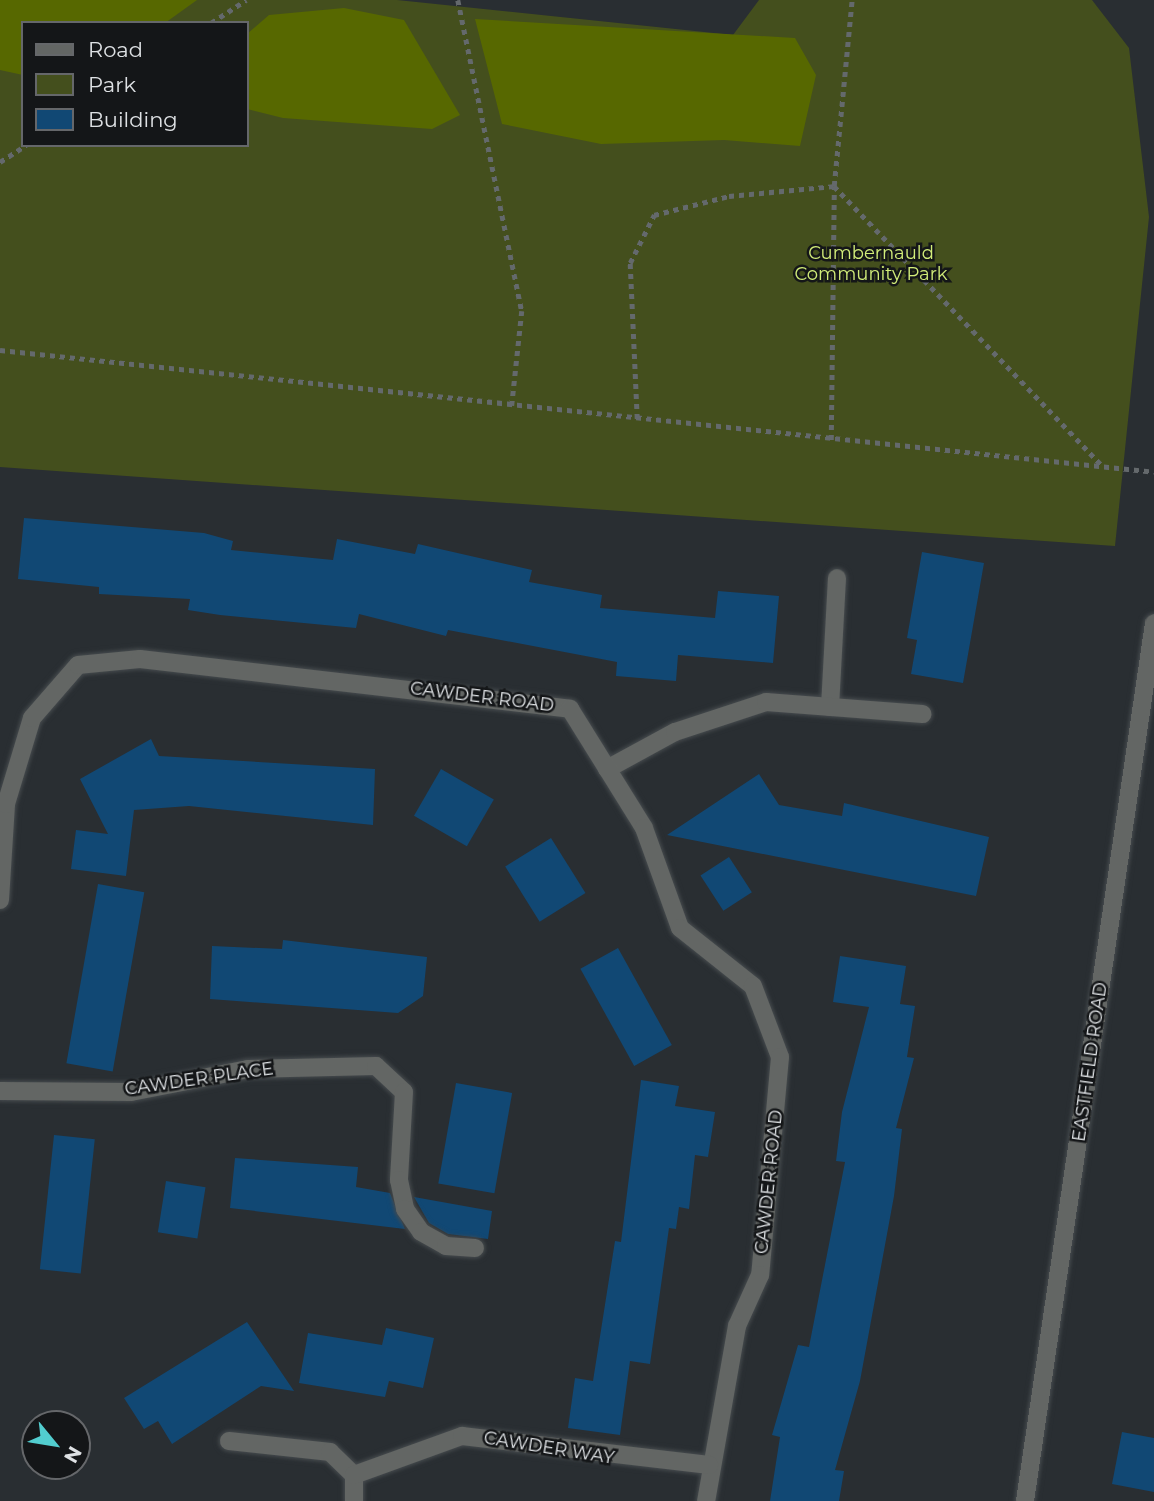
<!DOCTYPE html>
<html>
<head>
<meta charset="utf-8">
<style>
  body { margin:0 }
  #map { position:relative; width:1154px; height:1501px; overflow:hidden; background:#292e32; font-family:Montserrat,sans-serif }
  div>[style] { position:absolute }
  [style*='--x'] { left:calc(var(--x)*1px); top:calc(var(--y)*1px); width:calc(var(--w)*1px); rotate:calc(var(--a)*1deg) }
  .green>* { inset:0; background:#444f1d }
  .forest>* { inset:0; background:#576800 }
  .building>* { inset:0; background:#114874; transform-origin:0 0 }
  .path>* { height:4.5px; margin-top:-2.25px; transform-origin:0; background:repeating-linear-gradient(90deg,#64696c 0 5px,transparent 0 10px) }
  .roads { filter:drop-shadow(0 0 2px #464b4e) drop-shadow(0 0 2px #464b4e) }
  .minor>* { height:18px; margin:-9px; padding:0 9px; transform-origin:9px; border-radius:9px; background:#636664 }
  span { translate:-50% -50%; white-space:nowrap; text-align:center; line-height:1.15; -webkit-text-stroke:5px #141618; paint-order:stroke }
  .park-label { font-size:18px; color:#d2ed79 }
  .street-label { font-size:18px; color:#dee1e4 }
  .legend { position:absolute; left:21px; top:21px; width:228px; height:126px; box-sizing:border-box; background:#141618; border:2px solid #65676a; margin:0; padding:9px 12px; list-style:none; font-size:21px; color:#dee1e4 }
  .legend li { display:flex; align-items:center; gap:14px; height:35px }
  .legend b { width:35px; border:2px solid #65676a }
  .north { position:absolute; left:21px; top:1410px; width:70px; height:70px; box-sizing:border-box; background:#141618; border:2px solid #65676a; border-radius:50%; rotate:120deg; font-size:19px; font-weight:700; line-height:28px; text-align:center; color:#dee1e4 }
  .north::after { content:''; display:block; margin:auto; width:24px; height:32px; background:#52cdcf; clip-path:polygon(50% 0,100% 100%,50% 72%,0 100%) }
</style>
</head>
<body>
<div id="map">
  <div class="green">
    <i style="clip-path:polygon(evenodd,0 0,397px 0,733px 35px,759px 0,1092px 0,1129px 48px,1149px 217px,1115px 546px,0 467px,0 0,23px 23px,247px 23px,247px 145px,23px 145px,23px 23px)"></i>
  </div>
  <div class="forest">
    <i style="clip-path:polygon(0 0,197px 0,165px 23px,23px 23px,23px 75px,0 70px)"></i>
    <i style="clip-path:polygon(344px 8px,404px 20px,460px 115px,432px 129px,283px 118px,247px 109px,247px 34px,269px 15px)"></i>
    <i style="clip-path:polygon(475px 19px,795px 38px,816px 75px,800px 146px,724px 140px,601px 144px,502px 124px)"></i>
  </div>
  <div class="building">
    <i style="clip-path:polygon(24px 518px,204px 533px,233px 541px,231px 550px,333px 560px,337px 539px,415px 554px,418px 544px,532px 570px,529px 582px,602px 595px,600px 608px,715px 618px,718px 591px,779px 596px,773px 663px,678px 655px,676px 681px,616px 676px,617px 662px,448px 630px,446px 636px,359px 614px,356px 628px,220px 615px,188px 610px,190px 599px,99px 594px,99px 587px,18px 579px)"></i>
    <i style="clip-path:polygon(922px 552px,984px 563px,963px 683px,911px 674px,917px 640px,907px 638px)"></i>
    <i style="clip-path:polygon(151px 739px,159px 756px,375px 769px,373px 825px,189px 806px,134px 810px,126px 876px,71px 869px,76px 830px,108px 834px,80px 779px)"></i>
    <i style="left:441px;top:769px;width:61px;height:54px;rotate:30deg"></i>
    <i style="clip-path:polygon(759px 774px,779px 805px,842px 816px,844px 803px,989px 837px,976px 896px,667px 835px)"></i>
    <i style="left:551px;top:838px;width:65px;height:54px;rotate:58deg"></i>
    <i style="left:729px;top:857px;width:42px;height:34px;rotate:57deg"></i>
    <i style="left:98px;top:884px;width:47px;height:182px;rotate:10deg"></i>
    <i style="clip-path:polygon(283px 940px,427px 957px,423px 996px,398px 1013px,210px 999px,212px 946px,282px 949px)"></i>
    <i style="left:618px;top:948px;width:111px;height:43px;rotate:61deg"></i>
    <i style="clip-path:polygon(840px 956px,906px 966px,900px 1004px,915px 1006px,907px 1057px,914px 1058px,896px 1128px,902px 1129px,894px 1196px,860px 1381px,835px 1470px,844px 1471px,839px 1501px,770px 1501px,780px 1437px,772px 1435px,798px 1345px,809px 1347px,845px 1162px,836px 1161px,842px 1112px,869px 1007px,833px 1002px)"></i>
    <i style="clip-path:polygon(641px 1080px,679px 1086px,675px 1106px,715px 1112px,708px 1157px,695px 1155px,689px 1209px,679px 1207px,676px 1229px,669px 1228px,650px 1364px,630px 1361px,620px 1435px,568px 1428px,575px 1378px,593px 1381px,615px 1241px,621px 1242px)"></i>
    <i style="left:456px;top:1083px;width:57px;height:102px;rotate:10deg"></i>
    <i style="left:54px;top:1135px;width:41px;height:135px;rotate:6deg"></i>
    <i style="clip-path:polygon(235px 1158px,358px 1167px,356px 1187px,390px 1193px,405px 1229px,230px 1208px)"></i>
    <i style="left:166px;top:1181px;width:40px;height:52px;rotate:9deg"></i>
    <i style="clip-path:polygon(414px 1197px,492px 1211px,488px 1239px,448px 1234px,429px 1223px)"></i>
    <i style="clip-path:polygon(247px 1322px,294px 1391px,261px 1386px,172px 1444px,158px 1421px,144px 1429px,124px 1398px)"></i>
    <i style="clip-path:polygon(386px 1328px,434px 1338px,423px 1388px,389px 1381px,385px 1397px,299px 1383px,308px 1333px,382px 1345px)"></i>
    <i style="clip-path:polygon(1122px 1432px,1154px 1438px,1154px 1492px,1112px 1484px)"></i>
  </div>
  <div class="path">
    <i style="--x:458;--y:0;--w:318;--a:78.4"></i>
    <i style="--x:522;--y:311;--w:95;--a:96.1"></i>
    <i style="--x:211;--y:23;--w:42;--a:-33.3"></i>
    <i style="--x:0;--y:162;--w:31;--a:-33"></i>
    <i style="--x:0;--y:350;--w:1160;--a:6.03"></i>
    <i style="--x:637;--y:419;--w:156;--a:-92.6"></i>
    <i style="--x:630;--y:263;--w:54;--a:-63.4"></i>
    <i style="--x:654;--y:215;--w:77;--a:-14.2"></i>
    <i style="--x:729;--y:196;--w:105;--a:-5.4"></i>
    <i style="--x:834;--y:186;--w:389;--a:46.2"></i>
    <i style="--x:831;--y:440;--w:254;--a:-89.3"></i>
    <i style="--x:834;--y:186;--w:187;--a:-84.5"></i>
  </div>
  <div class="roads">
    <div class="minor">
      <i style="--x:830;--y:707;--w:129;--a:-86.9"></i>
      <i style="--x:607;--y:769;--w:77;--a:-28.6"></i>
      <i style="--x:675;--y:732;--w:96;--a:-18.2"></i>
      <i style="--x:766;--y:702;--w:157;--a:4.4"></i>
      <i style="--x:0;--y:900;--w:96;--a:-86.4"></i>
      <i style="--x:6;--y:804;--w:90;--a:-73.2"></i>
      <i style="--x:32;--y:718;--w:70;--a:-49"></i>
      <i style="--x:78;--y:665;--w:62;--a:-5.5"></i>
      <i style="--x:140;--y:659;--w:433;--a:6.6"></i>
      <i style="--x:570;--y:709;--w:140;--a:58.1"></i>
      <i style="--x:644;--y:828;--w:106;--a:70.2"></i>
      <i style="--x:680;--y:928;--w:93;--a:38.5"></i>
      <i style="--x:753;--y:986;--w:76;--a:69.2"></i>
      <i style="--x:780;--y:1057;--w:219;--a:95.2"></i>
      <i style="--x:760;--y:1275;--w:56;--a:114.3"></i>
      <i style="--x:737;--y:1326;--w:178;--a:100"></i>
      <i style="--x:0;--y:1091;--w:131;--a:0.4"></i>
      <i style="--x:131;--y:1092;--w:119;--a:-11.1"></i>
      <i style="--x:248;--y:1069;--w:128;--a:-1.3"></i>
      <i style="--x:376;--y:1066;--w:38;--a:43"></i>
      <i style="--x:404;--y:1092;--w:88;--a:93.3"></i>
      <i style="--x:399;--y:1180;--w:30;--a:78"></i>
      <i style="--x:405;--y:1209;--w:28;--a:55"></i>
      <i style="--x:421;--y:1232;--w:29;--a:29"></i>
      <i style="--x:446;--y:1246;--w:29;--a:4"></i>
      <i style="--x:229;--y:1441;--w:102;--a:6.2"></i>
      <i style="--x:330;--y:1452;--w:33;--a:44"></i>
      <i style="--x:354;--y:1475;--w:26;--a:90"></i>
      <i style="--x:354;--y:1475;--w:115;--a:-19.9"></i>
      <i style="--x:462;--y:1436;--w:249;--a:6.7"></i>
      <i style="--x:1025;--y:1501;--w:887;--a:-81.64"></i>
    </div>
  </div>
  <div class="park-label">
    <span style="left:871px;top:264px">Cumbernauld<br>Community Park</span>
  </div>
  <div class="street-label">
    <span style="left:482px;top:697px;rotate:7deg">CAWDER ROAD</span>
    <span style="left:1090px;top:1062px;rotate:-82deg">EASTFIELD ROAD</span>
    <span style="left:199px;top:1079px;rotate:-8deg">CAWDER PLACE</span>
    <span style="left:769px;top:1182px;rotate:-84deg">CAWDER ROAD</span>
    <span style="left:549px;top:1448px;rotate:9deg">CAWDER WAY</span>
  </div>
  <ul class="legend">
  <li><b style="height:9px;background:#636664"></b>Road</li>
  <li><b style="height:19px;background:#444f1d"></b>Park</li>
  <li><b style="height:19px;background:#114874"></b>Building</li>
  </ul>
  <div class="north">N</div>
</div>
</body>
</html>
